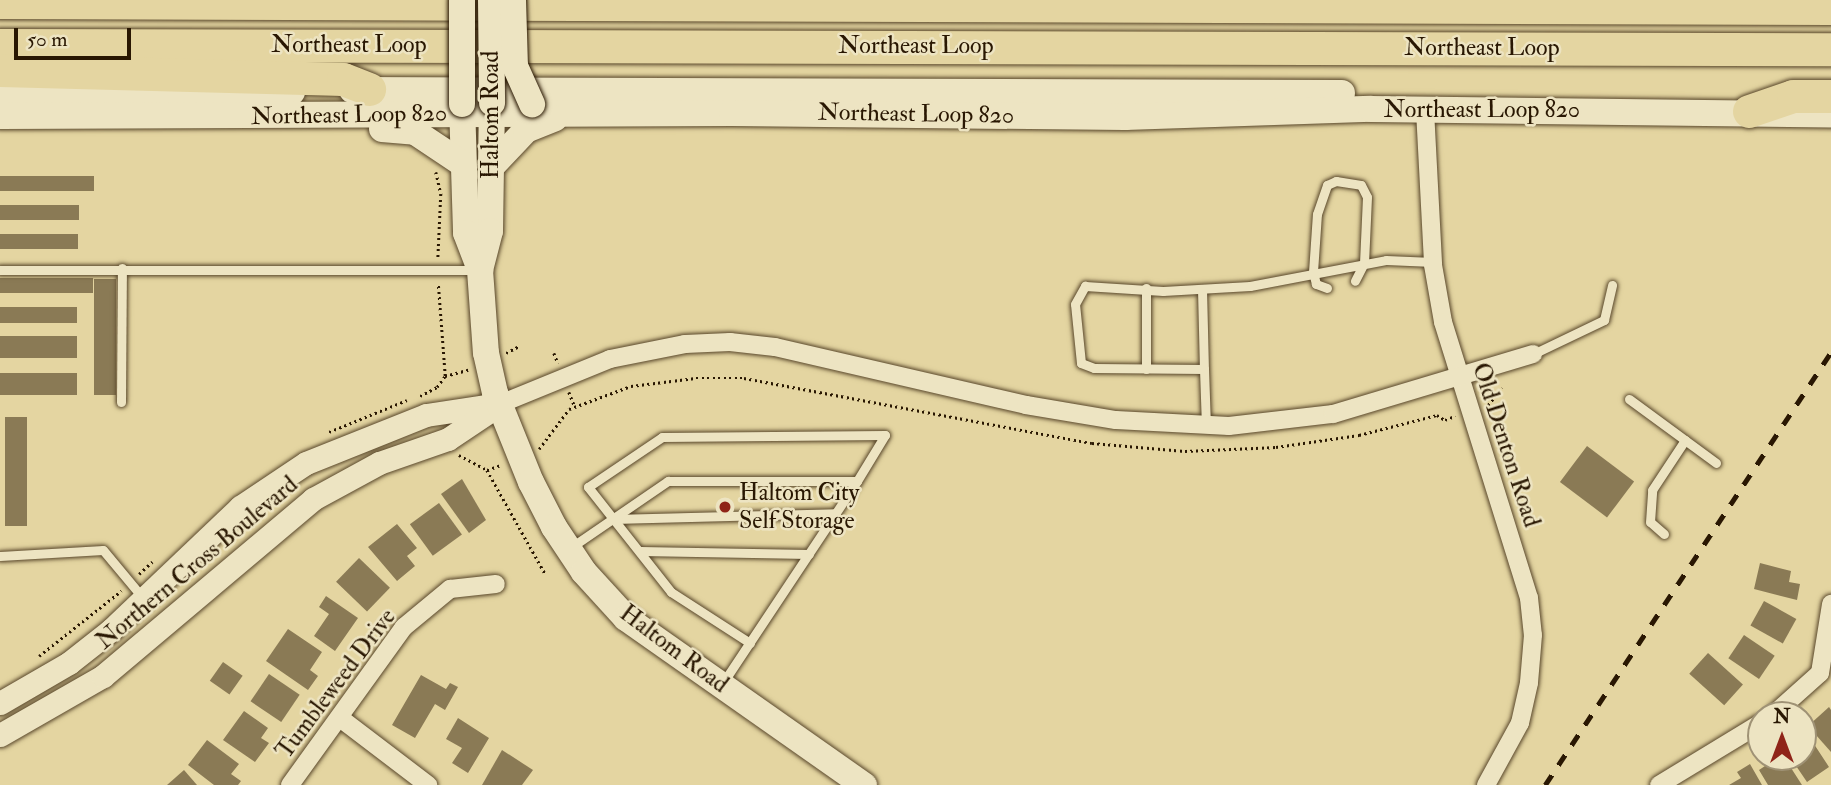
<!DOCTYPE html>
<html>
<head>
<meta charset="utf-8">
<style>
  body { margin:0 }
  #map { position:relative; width:1831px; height:785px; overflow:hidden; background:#e4d5a1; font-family:"IM FELL Double Pica",serif }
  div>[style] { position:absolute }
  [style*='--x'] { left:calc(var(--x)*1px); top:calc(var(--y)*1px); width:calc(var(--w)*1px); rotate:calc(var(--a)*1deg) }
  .building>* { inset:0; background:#8a7a55; transform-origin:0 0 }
  .path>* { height:2.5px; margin-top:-1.25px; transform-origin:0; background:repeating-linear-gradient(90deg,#291702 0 2px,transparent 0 5.5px) }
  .roads { filter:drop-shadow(0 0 2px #58462a) drop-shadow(0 0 2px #58462a) }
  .service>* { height:9px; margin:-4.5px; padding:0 4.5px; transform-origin:4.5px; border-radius:4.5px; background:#ede4c2 }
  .minor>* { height:18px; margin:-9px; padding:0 9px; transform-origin:9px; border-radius:9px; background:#ede4c2 }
  .tertiary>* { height:23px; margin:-11.5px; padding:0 11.5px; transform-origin:11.5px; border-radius:11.5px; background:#ede4c2 }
  .secondary>* { height:26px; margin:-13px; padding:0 13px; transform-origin:13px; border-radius:13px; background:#ede4c2 }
  .motorway>* { height:33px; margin:-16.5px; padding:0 16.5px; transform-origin:16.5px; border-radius:16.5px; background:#e4d5a1 }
  .rail>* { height:4.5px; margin-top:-2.25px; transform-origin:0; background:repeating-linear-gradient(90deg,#291702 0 12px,transparent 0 24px) }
  .bridges { filter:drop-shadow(0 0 2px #291702) drop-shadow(0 0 2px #291702) }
  .secondary-bridge>* { height:26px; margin:-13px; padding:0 13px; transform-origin:13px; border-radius:13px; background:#ede4c2 }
  .dots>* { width:19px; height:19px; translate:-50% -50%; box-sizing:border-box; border:4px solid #ede4c2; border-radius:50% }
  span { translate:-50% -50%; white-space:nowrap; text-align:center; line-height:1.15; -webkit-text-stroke:5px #ede4c2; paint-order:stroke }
  .street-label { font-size:24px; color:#291702 }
  .poi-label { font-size:24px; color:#291702 }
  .left { translate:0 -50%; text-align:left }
  .north { position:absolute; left:1747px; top:701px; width:70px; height:70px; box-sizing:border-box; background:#ede4c2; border:2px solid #9f9275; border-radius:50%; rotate:0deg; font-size:19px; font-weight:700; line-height:28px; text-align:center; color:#291702 }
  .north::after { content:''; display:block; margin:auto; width:24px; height:32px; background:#8f2418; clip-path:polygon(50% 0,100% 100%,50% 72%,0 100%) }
  .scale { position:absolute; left:14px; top:28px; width:117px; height:32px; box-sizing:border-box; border:4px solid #291702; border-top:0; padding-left:9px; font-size:21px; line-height:24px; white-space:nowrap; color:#291702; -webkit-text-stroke:5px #ede4c2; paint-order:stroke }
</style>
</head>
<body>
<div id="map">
  <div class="building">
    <i style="left:0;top:176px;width:94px;height:15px"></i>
    <i style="left:0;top:205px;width:79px;height:15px"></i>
    <i style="left:0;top:234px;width:78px;height:15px"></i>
    <i style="left:0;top:278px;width:93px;height:15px"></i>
    <i style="left:94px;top:279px;width:22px;height:116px"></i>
    <i style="left:0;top:307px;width:77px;height:16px"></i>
    <i style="left:0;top:336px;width:77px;height:22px"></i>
    <i style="left:0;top:373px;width:77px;height:22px"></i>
    <i style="left:5px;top:417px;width:22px;height:109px"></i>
    <i style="left:1587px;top:446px;width:59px;height:45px;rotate:37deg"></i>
    <i style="clip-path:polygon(462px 479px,486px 520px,469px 533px,441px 494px)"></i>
    <i style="left:439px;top:503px;width:39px;height:36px;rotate:54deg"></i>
    <i style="clip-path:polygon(397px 524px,417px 548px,407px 556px,415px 566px,397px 581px,368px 547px)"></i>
    <i style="left:359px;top:558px;width:43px;height:33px;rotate:44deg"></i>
    <i style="clip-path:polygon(1760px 563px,1791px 571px,1789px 582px,1800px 584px,1797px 600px,1754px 589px)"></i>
    <i style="clip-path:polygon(326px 596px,358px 618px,335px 651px,314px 636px,329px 614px,319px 607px)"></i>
    <i style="left:1764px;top:601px;width:37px;height:28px;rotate:29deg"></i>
    <i style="clip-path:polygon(288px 629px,322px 652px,310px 670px,318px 676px,308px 690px,266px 661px)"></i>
    <i style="left:1744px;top:635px;width:37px;height:28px;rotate:34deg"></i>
    <i style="left:1708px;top:653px;width:47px;height:28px;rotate:42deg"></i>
    <i style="left:223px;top:662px;width:24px;height:23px;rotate:35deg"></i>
    <i style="left:269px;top:674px;width:37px;height:33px;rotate:34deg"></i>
    <i style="clip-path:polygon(421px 675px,446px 689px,450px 683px,458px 687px,445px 710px,435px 704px,415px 738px,392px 725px)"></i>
    <i style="clip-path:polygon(1829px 707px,1831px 710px,1831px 752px,1808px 726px)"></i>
    <i style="clip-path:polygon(244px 711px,268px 728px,261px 738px,269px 743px,255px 762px,223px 740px)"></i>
    <i style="clip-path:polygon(458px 718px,489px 738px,468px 773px,452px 763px,462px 748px,446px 739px)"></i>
    <i style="clip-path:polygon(1810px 738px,1829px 767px,1807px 782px,1790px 757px,1803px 757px,1803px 742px)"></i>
    <i style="clip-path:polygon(207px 740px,239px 764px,231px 774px,241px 781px,238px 785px,214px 785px,188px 765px)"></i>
    <i style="clip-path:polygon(502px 750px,533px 770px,522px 785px,482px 785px)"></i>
    <i style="clip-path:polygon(1764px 757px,1784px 757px,1802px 785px,1768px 785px,1759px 770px,1768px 764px)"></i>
    <i style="clip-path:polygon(1750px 764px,1762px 785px,1729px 785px,1741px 778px,1737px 772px)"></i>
    <i style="clip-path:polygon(184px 770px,197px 785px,167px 785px)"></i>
  </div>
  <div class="path">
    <i style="--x:436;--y:172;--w:23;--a:77"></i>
    <i style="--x:441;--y:194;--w:65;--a:92.6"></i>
    <i style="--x:506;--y:353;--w:15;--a:-28"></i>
    <i style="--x:554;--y:353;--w:11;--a:68"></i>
    <i style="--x:445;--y:376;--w:24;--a:-15"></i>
    <i style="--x:569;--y:392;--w:16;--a:68"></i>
    <i style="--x:420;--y:396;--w:19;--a:-28"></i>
    <i style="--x:437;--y:387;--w:14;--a:-54"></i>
    <i style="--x:445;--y:376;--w:93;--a:-94.3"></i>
    <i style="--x:1488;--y:405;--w:22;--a:-51"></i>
    <i style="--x:329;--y:432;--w:84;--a:-22.3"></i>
    <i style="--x:539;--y:449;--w:50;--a:-53.1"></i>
    <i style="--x:569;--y:409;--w:66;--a:-20.4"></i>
    <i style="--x:631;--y:386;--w:65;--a:-7"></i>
    <i style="--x:696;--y:378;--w:48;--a:0"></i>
    <i style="--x:744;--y:378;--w:354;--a:10.6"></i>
    <i style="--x:1092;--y:443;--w:93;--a:4.9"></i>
    <i style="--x:1185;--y:451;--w:91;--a:-2.5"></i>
    <i style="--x:1276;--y:447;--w:84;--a:-8.2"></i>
    <i style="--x:1359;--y:435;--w:81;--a:-14.4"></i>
    <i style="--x:1437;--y:415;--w:9;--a:32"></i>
    <i style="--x:1445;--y:420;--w:11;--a:-22"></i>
    <i style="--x:459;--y:455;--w:32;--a:28"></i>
    <i style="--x:487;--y:470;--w:120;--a:60.7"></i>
    <i style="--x:487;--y:470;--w:15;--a:-20"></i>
    <i style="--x:139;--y:574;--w:18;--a:-43"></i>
    <i style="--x:39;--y:656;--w:105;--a:-38.4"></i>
  </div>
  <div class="roads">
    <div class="service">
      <i style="--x:0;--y:270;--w:478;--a:0"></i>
      <i style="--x:1327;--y:288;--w:12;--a:-160"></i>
      <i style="--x:1316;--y:284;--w:12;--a:-104"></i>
      <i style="--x:1313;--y:272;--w:58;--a:-86.1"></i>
      <i style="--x:1317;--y:214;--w:31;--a:-71"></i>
      <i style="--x:1327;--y:185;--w:10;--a:-24"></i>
      <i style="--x:1336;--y:181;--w:25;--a:9"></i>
      <i style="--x:1361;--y:185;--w:13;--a:63"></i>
      <i style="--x:1367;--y:197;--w:66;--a:92.6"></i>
      <i style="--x:1364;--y:263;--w:20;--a:117"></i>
      <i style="--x:1202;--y:289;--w:80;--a:88.6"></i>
      <i style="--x:1204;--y:369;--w:110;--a:-179.5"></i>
      <i style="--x:1094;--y:368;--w:14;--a:-159"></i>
      <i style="--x:1081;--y:363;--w:59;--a:-95.8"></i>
      <i style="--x:1075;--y:304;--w:21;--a:-61"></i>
      <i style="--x:1085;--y:286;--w:78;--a:3.7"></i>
      <i style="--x:1163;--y:291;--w:87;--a:-3.3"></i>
      <i style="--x:1250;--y:286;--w:138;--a:-10.8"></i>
      <i style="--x:1386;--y:260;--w:47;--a:2.4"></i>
      <i style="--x:1533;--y:354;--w:79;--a:-25.6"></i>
      <i style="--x:1604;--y:320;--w:36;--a:-77"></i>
      <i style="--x:1146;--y:369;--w:81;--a:-90"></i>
      <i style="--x:1204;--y:369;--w:57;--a:88"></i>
      <i style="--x:1629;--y:399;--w:108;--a:36.3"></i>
      <i style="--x:121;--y:402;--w:134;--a:-89.6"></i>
      <i style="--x:613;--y:519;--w:223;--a:-1.5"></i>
      <i style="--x:1664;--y:534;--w:18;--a:-139"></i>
      <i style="--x:1650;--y:522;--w:32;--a:-86"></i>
      <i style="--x:1652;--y:490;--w:60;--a:-56.6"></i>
      <i style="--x:570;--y:548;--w:119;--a:-34.4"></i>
      <i style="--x:668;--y:481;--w:189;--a:0"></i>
      <i style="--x:857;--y:481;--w:242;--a:123.6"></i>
      <i style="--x:640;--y:551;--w:169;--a:1"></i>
      <i style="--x:0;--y:556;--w:103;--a:-3.3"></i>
      <i style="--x:103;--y:550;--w:62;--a:50.2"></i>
      <i style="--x:750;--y:643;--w:94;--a:-147.2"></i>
      <i style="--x:671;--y:592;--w:134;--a:-128.3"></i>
      <i style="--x:588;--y:487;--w:89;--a:-34"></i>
      <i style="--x:662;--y:437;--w:223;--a:-0.5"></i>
      <i style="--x:885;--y:435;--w:54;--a:121.3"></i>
    </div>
    <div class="minor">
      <i style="--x:1425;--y:110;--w:155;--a:87"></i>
      <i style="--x:1433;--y:265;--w:58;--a:80"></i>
      <i style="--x:1443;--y:322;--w:289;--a:72.7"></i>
      <i style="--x:1529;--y:598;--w:37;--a:84"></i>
      <i style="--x:1533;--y:635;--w:48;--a:94.8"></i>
      <i style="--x:1529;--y:683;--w:41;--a:102.7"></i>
      <i style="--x:1520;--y:723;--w:71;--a:118.7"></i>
      <i style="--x:500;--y:404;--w:119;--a:-22.2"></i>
      <i style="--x:610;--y:359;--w:76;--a:-11.3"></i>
      <i style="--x:685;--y:344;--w:45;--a:-2.5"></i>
      <i style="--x:730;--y:342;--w:45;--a:6.3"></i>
      <i style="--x:775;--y:347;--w:258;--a:13"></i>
      <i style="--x:1026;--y:405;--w:91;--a:9.5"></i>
      <i style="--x:1116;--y:420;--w:113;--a:3"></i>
      <i style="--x:1229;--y:426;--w:105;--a:-6.6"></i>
      <i style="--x:1333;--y:414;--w:209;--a:-16.7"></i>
      <i style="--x:1773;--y:715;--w:63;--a:-41.8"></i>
      <i style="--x:1820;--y:673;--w:70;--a:-80.9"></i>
      <i style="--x:340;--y:718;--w:111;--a:37.3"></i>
      <i style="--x:290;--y:785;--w:195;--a:-54.2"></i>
      <i style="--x:404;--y:627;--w:60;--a:-39.6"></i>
      <i style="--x:450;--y:589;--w:46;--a:-6.2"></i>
      <i style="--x:1659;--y:785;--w:119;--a:-31.3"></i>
    </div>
    <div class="tertiary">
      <i style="--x:0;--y:703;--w:80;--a:-30.1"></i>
      <i style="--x:69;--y:663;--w:55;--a:-38.3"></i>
      <i style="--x:112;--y:629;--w:177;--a:-43.6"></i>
      <i style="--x:240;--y:507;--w:79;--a:-33.7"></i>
      <i style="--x:306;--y:463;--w:129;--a:-21.8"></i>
      <i style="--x:426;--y:415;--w:68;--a:-8.5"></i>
      <i style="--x:0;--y:735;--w:119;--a:-29.8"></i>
      <i style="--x:103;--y:676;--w:275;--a:-40.1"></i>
      <i style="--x:313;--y:499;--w:75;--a:-28.6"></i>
      <i style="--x:379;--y:463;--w:73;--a:-19.2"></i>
      <i style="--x:448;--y:439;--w:63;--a:-33.9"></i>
    </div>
    <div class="secondary">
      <i style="--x:352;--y:90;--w:990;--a:0.17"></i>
      <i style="--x:0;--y:93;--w:292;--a:-0.2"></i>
      <i style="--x:492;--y:103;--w:128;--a:90.9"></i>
      <i style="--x:490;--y:231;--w:40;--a:104.4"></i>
      <i style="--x:480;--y:270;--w:83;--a:85.9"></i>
      <i style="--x:486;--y:353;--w:41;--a:77.3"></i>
      <i style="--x:495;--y:393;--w:96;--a:68"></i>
      <i style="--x:531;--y:482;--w:51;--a:62.9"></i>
      <i style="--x:554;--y:527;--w:54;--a:56.3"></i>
      <i style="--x:584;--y:572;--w:62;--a:47.6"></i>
      <i style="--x:626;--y:618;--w:291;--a:35.1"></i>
      <i style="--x:462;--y:104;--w:129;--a:88.2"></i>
      <i style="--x:466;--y:233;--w:40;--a:69"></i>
      <i style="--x:0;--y:116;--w:732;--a:-0.23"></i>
      <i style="--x:732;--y:113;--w:393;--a:0.6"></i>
      <i style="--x:1125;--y:117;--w:246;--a:-1.9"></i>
      <i style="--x:1371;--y:109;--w:460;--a:0.7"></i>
      <i style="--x:382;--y:129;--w:33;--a:5"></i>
      <i style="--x:415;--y:132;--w:58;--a:33.7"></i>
      <i style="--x:491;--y:167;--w:51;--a:-46.6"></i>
      <i style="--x:526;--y:130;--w:31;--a:-22"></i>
    </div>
    <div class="motorway">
      <i style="--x:0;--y:2;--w:1831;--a:0.19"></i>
      <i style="--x:0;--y:45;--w:1831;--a:0.13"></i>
      <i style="--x:0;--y:70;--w:343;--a:1.5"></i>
      <i style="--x:343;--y:79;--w:28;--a:21"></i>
      <i style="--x:1749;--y:111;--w:46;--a:-18.8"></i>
      <i style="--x:1793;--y:96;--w:38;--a:0"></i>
    </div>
  </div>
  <div class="rail">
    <i style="--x:1545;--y:785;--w:519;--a:-56.55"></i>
  </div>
  <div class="bridges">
    <div class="secondary-bridge">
      <i style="--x:462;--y:0;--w:104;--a:90"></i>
      <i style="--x:491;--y:0;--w:103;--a:89.4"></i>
      <i style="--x:513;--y:0;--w:66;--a:88.3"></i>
      <i style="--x:515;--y:66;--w:42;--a:65.9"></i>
    </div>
  </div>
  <div class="dots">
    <i style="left:725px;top:507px;background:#8f2418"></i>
  </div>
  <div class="street-label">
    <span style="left:349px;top:45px">Northeast Loop</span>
    <span style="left:916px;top:46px">Northeast Loop</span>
    <span style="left:1482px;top:48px">Northeast Loop</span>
    <span style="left:1482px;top:110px">Northeast Loop 820</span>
    <span style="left:916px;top:114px;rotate:1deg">Northeast Loop 820</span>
    <span style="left:349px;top:115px;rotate:-1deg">Northeast Loop 820</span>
    <span style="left:491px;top:115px;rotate:-90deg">Haltom Road</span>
    <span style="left:1506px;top:445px;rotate:72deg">Old Denton Road</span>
    <span style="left:197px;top:563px;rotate:-40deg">Northern Cross Boulevard</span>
    <span style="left:674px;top:649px;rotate:37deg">Haltom Road</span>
    <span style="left:336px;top:684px;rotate:-53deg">Tumbleweed Drive</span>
  </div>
  <div class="poi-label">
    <span class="left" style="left:739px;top:507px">Haltom City<br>Self Storage</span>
  </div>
  <div class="north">N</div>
  <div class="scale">50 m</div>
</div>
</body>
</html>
